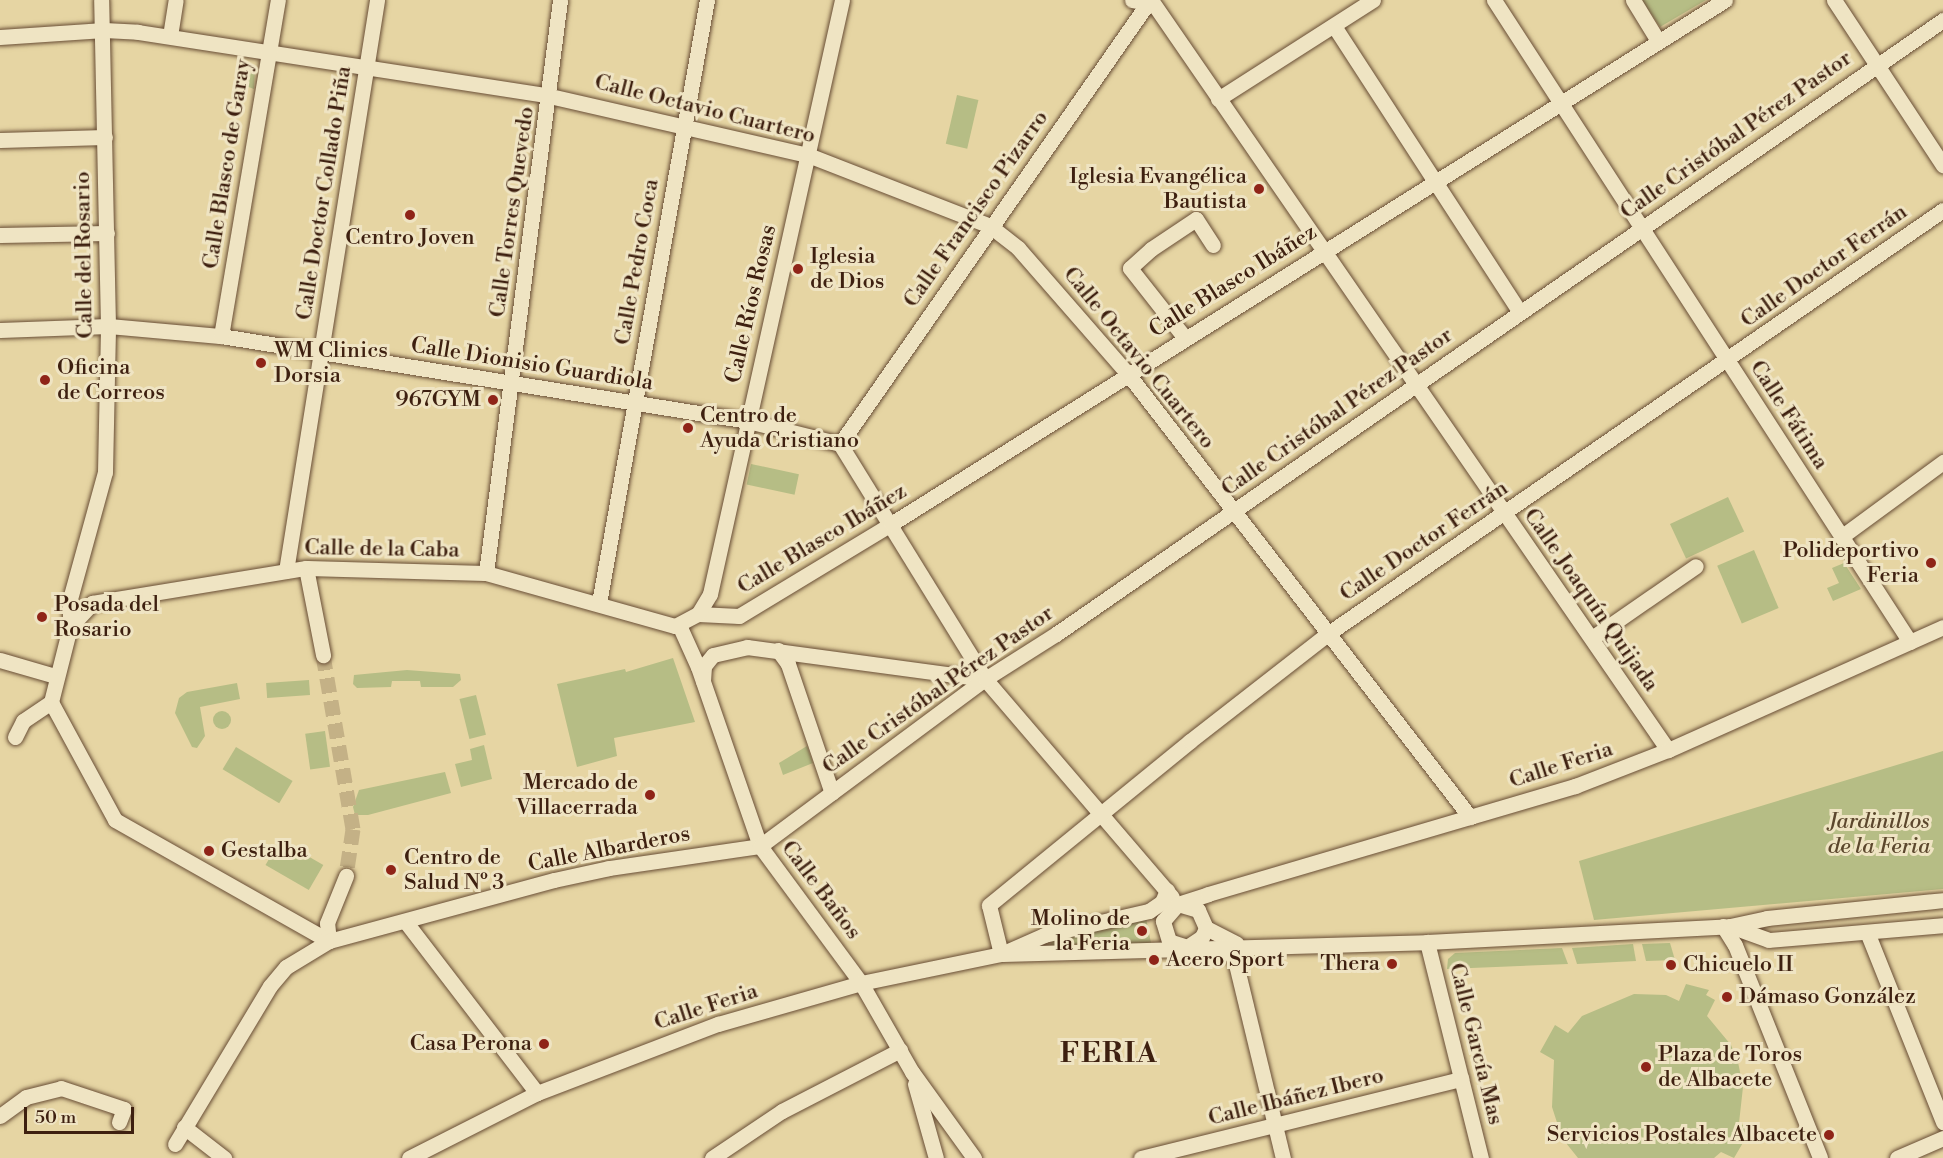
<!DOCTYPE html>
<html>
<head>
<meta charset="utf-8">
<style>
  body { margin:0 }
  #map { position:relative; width:1943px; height:1158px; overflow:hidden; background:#e6d5a3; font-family:"Libre Bodoni",serif }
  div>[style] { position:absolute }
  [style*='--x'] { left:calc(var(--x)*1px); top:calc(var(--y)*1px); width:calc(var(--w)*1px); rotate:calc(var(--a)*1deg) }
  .green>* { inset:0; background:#b6bd85; transform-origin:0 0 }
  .round { border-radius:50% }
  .street-tunnel>* { height:15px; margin-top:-7.5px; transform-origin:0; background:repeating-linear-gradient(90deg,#c4b186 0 15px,transparent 0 23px) }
  .roads { filter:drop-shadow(0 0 2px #684d35) drop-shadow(0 0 2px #684d35) }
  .street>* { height:15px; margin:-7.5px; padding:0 7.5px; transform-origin:7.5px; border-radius:7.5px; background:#efe4c3 }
  .dots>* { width:16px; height:16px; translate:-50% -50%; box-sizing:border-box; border:3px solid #efe4c3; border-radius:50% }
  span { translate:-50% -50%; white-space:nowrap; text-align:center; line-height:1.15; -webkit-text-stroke:6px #efe4c3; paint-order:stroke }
  .street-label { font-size:22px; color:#3e2010 }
  .poi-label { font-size:22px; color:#3e2010 }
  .right { translate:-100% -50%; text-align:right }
  .left { translate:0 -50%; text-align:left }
  .park-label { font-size:22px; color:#5c472d; font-style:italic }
  .district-label { font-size:28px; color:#3e2010; font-weight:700; letter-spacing:1.5px }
  .scale { position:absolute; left:24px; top:1107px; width:110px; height:27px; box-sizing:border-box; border:3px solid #3e2010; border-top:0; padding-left:8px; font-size:18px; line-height:21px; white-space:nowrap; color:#3e2010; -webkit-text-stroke:4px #efe4c3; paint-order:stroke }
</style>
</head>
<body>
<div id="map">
  <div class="green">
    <i style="clip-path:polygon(1642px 0,1706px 0,1660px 27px)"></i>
    <i style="clip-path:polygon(244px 65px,255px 70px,254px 89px,240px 84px)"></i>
    <i style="left:957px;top:95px;width:22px;height:50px;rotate:13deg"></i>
    <i style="left:751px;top:464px;width:49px;height:21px;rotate:12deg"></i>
    <i style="left:1728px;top:497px;width:38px;height:64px;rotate:65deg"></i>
    <i style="left:1754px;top:550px;width:63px;height:40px;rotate:67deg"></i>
    <i style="clip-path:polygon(1844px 563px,1861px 589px,1833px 601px,1827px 588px,1839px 583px,1832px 568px)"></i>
    <i style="clip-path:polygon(673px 658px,695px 722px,614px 738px,617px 756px,577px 767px,557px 684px,625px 669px,626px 672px)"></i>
    <i style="clip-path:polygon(407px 670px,460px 674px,461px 680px,453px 687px,421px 687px,420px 681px,392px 681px,391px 687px,357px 688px,353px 684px,354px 675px)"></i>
    <i style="left:309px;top:680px;width:15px;height:43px;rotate:86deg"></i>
    <i style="clip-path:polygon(237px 683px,240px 699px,200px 707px,205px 736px,197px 748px,192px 747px,175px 713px,179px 698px,187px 692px)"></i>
    <i style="left:476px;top:695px;width:41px;height:17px;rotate:76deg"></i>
    <i class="round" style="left:213px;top:711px;width:18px;height:18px"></i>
    <i style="left:325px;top:731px;width:36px;height:20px;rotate:82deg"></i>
    <i style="clip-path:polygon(484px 745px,492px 779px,461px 787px,455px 764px,472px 760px,470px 749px)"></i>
    <i style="clip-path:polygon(807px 746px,813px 763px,783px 775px,779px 763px)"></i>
    <i style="left:236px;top:747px;width:66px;height:26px;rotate:31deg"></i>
    <i style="clip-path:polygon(1943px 751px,1943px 889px,1594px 920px,1579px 861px)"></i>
    <i style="clip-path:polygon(445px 772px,451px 793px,368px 815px,355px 815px,353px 807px,359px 790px)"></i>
    <i style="left:280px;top:840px;width:50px;height:29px;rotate:30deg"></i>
    <i style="clip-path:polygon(1146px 918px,1151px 943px,1050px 945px,1053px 940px)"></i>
    <i style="clip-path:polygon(1670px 943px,1675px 960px,1646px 961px,1642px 944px)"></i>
    <i style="clip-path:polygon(1633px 944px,1636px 961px,1577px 964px,1572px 948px)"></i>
    <i style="clip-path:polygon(1562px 948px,1568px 964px,1447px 969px,1448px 959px,1455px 953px)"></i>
    <i style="clip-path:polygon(1686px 984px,1709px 990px,1706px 995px,1715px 1000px,1707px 1016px,1731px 1045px,1738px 1062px,1743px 1087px,1739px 1123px,1751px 1129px,1734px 1158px,1721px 1152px,1714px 1158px,1578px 1158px,1562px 1138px,1552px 1107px,1554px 1060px,1540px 1052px,1555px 1025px,1568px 1033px,1582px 1016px,1634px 994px,1666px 995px,1679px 1001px)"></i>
  </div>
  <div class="street-tunnel">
    <i style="--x:323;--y:655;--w:177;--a:80.2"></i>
    <i style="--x:353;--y:829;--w:48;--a:98.5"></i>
  </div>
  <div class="roads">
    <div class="street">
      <i style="--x:1132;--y:0;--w:16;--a:11"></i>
      <i style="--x:1151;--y:0;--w:911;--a:55.42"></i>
      <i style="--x:1494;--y:0;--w:765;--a:57.06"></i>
      <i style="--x:1633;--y:0;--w:48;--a:58.6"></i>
      <i style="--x:1834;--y:0;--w:198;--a:56.6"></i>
      <i style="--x:1334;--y:26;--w:341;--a:57"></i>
      <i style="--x:170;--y:36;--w:36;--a:-81"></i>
      <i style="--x:0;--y:37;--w:104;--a:-3.9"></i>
      <i style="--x:104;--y:30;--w:34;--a:3"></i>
      <i style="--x:138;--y:32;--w:417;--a:8.8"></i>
      <i style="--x:550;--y:96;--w:265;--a:12.9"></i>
      <i style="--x:808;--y:155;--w:195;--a:21.3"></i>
      <i style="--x:990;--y:226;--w:36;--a:38"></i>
      <i style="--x:1018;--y:248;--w:167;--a:48.9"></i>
      <i style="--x:1128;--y:374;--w:560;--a:52.33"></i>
      <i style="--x:1218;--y:99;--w:184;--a:-32.6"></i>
      <i style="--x:0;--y:140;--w:105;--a:-1.6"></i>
      <i style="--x:0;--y:235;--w:107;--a:-1.1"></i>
      <i style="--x:0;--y:330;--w:108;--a:-2.1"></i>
      <i style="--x:108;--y:326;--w:113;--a:5.1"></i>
      <i style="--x:221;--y:336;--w:534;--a:9.16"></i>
      <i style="--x:748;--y:421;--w:95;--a:14"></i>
      <i style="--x:221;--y:336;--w:341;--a:-80.4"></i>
      <i style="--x:1185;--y:338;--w:89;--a:-128.2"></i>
      <i style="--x:1130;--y:268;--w:28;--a:-42"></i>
      <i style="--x:1151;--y:249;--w:54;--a:-33.7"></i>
      <i style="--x:1196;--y:219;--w:31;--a:57"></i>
      <i style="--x:840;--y:444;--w:276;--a:58.3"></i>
      <i style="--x:985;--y:679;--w:287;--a:49.4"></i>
      <i style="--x:840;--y:444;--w:542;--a:-55.08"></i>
      <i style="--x:1841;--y:537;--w:127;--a:-36.3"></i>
      <i style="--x:306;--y:568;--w:89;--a:78.9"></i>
      <i style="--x:286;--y:571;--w:578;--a:-80.94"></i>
      <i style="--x:486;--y:573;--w:578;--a:-82.64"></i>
      <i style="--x:599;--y:603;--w:613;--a:-79.85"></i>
      <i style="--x:698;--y:614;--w:41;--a:2.8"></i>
      <i style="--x:739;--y:616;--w:178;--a:-31.2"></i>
      <i style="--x:891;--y:524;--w:985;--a:-32.14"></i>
      <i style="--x:679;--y:625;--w:46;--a:65.7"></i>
      <i style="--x:698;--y:667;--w:189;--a:70.9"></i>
      <i style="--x:760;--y:846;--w:170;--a:53.6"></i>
      <i style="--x:861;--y:983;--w:103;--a:60.2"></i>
      <i style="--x:912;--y:1072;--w:106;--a:54.2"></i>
      <i style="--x:70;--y:627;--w:33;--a:-47"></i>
      <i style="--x:92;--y:603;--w:217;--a:-9.3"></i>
      <i style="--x:306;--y:568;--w:180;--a:1.6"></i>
      <i style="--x:486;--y:573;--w:196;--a:15.7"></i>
      <i style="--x:675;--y:626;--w:26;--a:-28"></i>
      <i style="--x:698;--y:614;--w:23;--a:-59"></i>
      <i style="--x:710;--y:594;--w:608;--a:-77.47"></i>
      <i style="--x:1592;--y:638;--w:126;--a:-34.7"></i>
      <i style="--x:778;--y:650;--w:17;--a:54"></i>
      <i style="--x:788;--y:664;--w:136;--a:71.2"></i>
      <i style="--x:0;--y:660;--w:57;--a:16.2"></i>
      <i style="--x:703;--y:681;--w:15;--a:-86"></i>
      <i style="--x:704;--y:666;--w:14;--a:-51"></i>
      <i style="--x:713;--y:655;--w:35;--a:-13"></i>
      <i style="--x:747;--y:647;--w:240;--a:7.7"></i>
      <i style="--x:51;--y:702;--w:134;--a:61.5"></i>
      <i style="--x:115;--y:820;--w:246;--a:29.5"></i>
      <i style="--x:15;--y:737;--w:18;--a:-63"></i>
      <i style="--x:23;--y:721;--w:34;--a:-34"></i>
      <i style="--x:51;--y:702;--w:77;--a:-75.8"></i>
      <i style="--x:70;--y:627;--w:28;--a:-90"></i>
      <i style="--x:70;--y:599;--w:132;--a:-74.6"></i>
      <i style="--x:105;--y:472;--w:146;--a:-88.8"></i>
      <i style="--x:108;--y:326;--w:326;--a:-91.2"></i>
      <i style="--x:1178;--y:904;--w:21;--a:17"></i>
      <i style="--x:1198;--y:910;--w:20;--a:66"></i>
      <i style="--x:1206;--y:928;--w:34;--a:27"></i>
      <i style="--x:405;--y:921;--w:217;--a:52.5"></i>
      <i style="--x:1723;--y:926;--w:22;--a:58"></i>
      <i style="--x:1735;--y:945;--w:229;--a:68.2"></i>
      <i style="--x:1730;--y:926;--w:41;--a:19.7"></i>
      <i style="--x:1769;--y:940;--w:175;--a:-4.9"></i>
      <i style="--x:1206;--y:928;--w:10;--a:114"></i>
      <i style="--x:1202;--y:937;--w:18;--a:146"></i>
      <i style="--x:1187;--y:947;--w:19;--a:-162"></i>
      <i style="--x:1169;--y:941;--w:21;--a:-107"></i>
      <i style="--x:1163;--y:921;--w:23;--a:-49"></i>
      <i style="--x:1178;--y:904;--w:32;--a:-18"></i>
      <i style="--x:1208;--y:894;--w:383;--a:-16.4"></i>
      <i style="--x:1575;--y:786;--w:100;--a:-21.2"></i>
      <i style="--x:1668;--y:750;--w:301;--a:-24.1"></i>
      <i style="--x:1867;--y:932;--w:205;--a:68.2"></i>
      <i style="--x:329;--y:941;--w:18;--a:-96"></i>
      <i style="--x:327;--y:923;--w:51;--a:-68"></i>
      <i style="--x:1427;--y:942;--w:223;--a:76"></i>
      <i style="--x:1224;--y:945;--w:19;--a:54"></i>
      <i style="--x:1235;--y:960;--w:204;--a:76.4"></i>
      <i style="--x:1001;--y:954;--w:50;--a:-103.8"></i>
      <i style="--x:989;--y:905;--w:259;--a:-39.2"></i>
      <i style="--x:1190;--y:741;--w:172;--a:-37.9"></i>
      <i style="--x:1326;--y:635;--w:749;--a:-34.56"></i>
      <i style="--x:1001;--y:954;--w:426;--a:-1.6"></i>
      <i style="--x:1427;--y:942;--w:303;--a:-3"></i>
      <i style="--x:1730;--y:926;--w:38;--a:-12"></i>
      <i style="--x:1767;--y:918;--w:177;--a:-5.8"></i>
      <i style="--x:915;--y:1084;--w:77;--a:74.2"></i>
      <i style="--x:0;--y:1116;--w:32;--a:-36"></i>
      <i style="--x:26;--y:1097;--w:36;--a:-14"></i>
      <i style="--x:61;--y:1088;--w:66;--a:18.4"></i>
      <i style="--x:124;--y:1109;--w:14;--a:111"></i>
      <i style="--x:184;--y:1127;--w:51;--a:37.8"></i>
      <i style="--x:175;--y:1144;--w:184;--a:-59"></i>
      <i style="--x:270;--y:986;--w:25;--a:-50"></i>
      <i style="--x:286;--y:967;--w:50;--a:-31.2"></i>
      <i style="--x:329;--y:941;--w:233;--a:-15.2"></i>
      <i style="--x:554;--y:880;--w:56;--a:-12.3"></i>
      <i style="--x:609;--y:868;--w:153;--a:-8.3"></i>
      <i style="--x:760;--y:846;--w:280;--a:-36.6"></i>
      <i style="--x:985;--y:679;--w:84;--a:-32.4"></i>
      <i style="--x:1056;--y:634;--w:1079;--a:-34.69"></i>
      <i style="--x:409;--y:1158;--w:144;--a:-26.9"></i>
      <i style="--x:537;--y:1093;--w:194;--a:-20.9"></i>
      <i style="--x:718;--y:1024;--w:149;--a:-16"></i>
      <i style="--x:861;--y:983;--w:143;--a:-11.7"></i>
      <i style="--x:1001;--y:954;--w:47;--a:-23.8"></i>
      <i style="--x:1044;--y:935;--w:108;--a:-12.9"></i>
      <i style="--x:1149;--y:911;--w:16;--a:-35"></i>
      <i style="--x:1162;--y:902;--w:13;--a:-67"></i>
      <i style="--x:712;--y:1158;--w:84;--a:-33.9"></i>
      <i style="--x:782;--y:1111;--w:133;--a:-27.3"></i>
      <i style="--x:1141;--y:1158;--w:330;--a:-13.9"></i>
      <i style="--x:1897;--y:1158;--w:50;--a:-23.5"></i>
    </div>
  </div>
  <div class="dots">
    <i style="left:1259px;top:189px;background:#8f2418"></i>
    <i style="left:410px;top:215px;background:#8f2418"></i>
    <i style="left:798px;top:269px;background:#8f2418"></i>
    <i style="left:261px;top:363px;background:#8f2418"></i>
    <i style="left:45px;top:380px;background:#8f2418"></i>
    <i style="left:493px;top:400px;background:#8f2418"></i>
    <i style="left:688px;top:428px;background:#8f2418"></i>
    <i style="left:1931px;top:563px;background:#8f2418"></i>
    <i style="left:42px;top:617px;background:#8f2418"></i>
    <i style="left:650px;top:795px;background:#8f2418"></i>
    <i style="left:209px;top:851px;background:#8f2418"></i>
    <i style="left:391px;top:870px;background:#8f2418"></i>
    <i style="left:1142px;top:931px;background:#8f2418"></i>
    <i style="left:1154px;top:960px;background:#8f2418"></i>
    <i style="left:1392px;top:964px;background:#8f2418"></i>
    <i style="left:1671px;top:965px;background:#8f2418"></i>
    <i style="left:1727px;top:997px;background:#8f2418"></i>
    <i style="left:544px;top:1044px;background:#8f2418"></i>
    <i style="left:1646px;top:1067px;background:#8f2418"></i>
    <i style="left:1829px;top:1135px;background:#8f2418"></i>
  </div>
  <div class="street-label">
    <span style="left:705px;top:109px;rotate:14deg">Calle Octavio Cuartero</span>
    <span style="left:1736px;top:135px;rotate:-35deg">Calle Cristóbal Pérez Pastor</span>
    <span style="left:227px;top:164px;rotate:-81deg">Calle Blasco de Garay</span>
    <span style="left:324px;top:193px;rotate:-81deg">Calle Doctor Collado Piña</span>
    <span style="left:976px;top:209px;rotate:-55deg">Calle Francisco Pizarro</span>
    <span style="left:512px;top:212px;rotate:-82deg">Calle Torres Quevedo</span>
    <span style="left:84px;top:255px;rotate:-91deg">Calle del Rosario</span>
    <span style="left:637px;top:262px;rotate:-80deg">Calle Pedro Coca</span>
    <span style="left:1824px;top:266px;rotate:-35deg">Calle Doctor Ferrán</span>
    <span style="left:1233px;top:281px;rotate:-32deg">Calle Blasco Ibáñez</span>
    <span style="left:751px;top:304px;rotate:-77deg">Calle Ríos Rosas</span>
    <span style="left:1139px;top:358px;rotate:51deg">Calle Octavio Cuartero</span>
    <span style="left:532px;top:364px;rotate:9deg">Calle Dionisio Guardiola</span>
    <span style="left:1337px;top:412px;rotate:-35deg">Calle Cristóbal Pérez Pastor</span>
    <span style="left:1789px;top:415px;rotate:57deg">Calle Fátima</span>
    <span style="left:822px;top:539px;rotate:-31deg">Calle Blasco Ibáñez</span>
    <span style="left:1424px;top:541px;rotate:-34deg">Calle Doctor Ferrán</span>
    <span style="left:382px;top:549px;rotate:1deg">Calle de la Caba</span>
    <span style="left:1591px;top:600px;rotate:55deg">Calle Joaquín Quijada</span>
    <span style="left:938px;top:690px;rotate:-35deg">Calle Cristóbal Pérez Pastor</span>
    <span style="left:1561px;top:765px;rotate:-18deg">Calle Feria</span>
    <span style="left:609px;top:849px;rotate:-11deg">Calle Albarderos</span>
    <span style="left:821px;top:890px;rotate:53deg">Calle Baños</span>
    <span style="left:706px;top:1007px;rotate:-18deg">Calle Feria</span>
    <span style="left:1476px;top:1044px;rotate:76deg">Calle García Mas</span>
    <span style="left:1296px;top:1097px;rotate:-14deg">Calle Ibáñez Ibero</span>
  </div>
  <div class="poi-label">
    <span class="right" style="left:1247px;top:189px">Iglesia Evangélica<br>Bautista</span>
    <span style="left:410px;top:238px">Centro Joven</span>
    <span class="left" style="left:810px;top:269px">Iglesia<br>de Dios</span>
    <span class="left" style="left:274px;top:363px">WM Clinics<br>Dorsia</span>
    <span class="left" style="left:57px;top:380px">Oficina<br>de Correos</span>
    <span class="right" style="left:481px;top:400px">967GYM</span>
    <span class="left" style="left:700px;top:428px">Centro de<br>Ayuda Cristiano</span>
    <span class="right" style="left:1919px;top:563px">Polideportivo<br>Feria</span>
    <span class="left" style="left:54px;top:617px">Posada del<br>Rosario</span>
    <span class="right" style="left:638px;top:795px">Mercado de<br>Villacerrada</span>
    <span class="left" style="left:221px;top:851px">Gestalba</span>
    <span class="left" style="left:404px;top:870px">Centro de<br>Salud Nº 3</span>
    <span class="right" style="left:1130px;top:931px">Molino de<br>la Feria</span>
    <span class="left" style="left:1166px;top:960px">Acero Sport</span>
    <span class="right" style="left:1380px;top:964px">Thera</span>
    <span class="left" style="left:1683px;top:965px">Chicuelo II</span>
    <span class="left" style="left:1739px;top:997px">Dámaso González</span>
    <span class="right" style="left:532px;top:1044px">Casa Perona</span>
    <span class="left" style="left:1658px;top:1067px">Plaza de Toros<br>de Albacete</span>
    <span class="right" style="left:1817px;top:1135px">Servicios Postales Albacete</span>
  </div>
  <div class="park-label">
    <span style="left:1879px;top:834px">Jardinillos<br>de la Feria</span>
  </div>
  <div class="district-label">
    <span style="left:1109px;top:1054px">FERIA</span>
  </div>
  <div class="scale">50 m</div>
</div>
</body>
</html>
